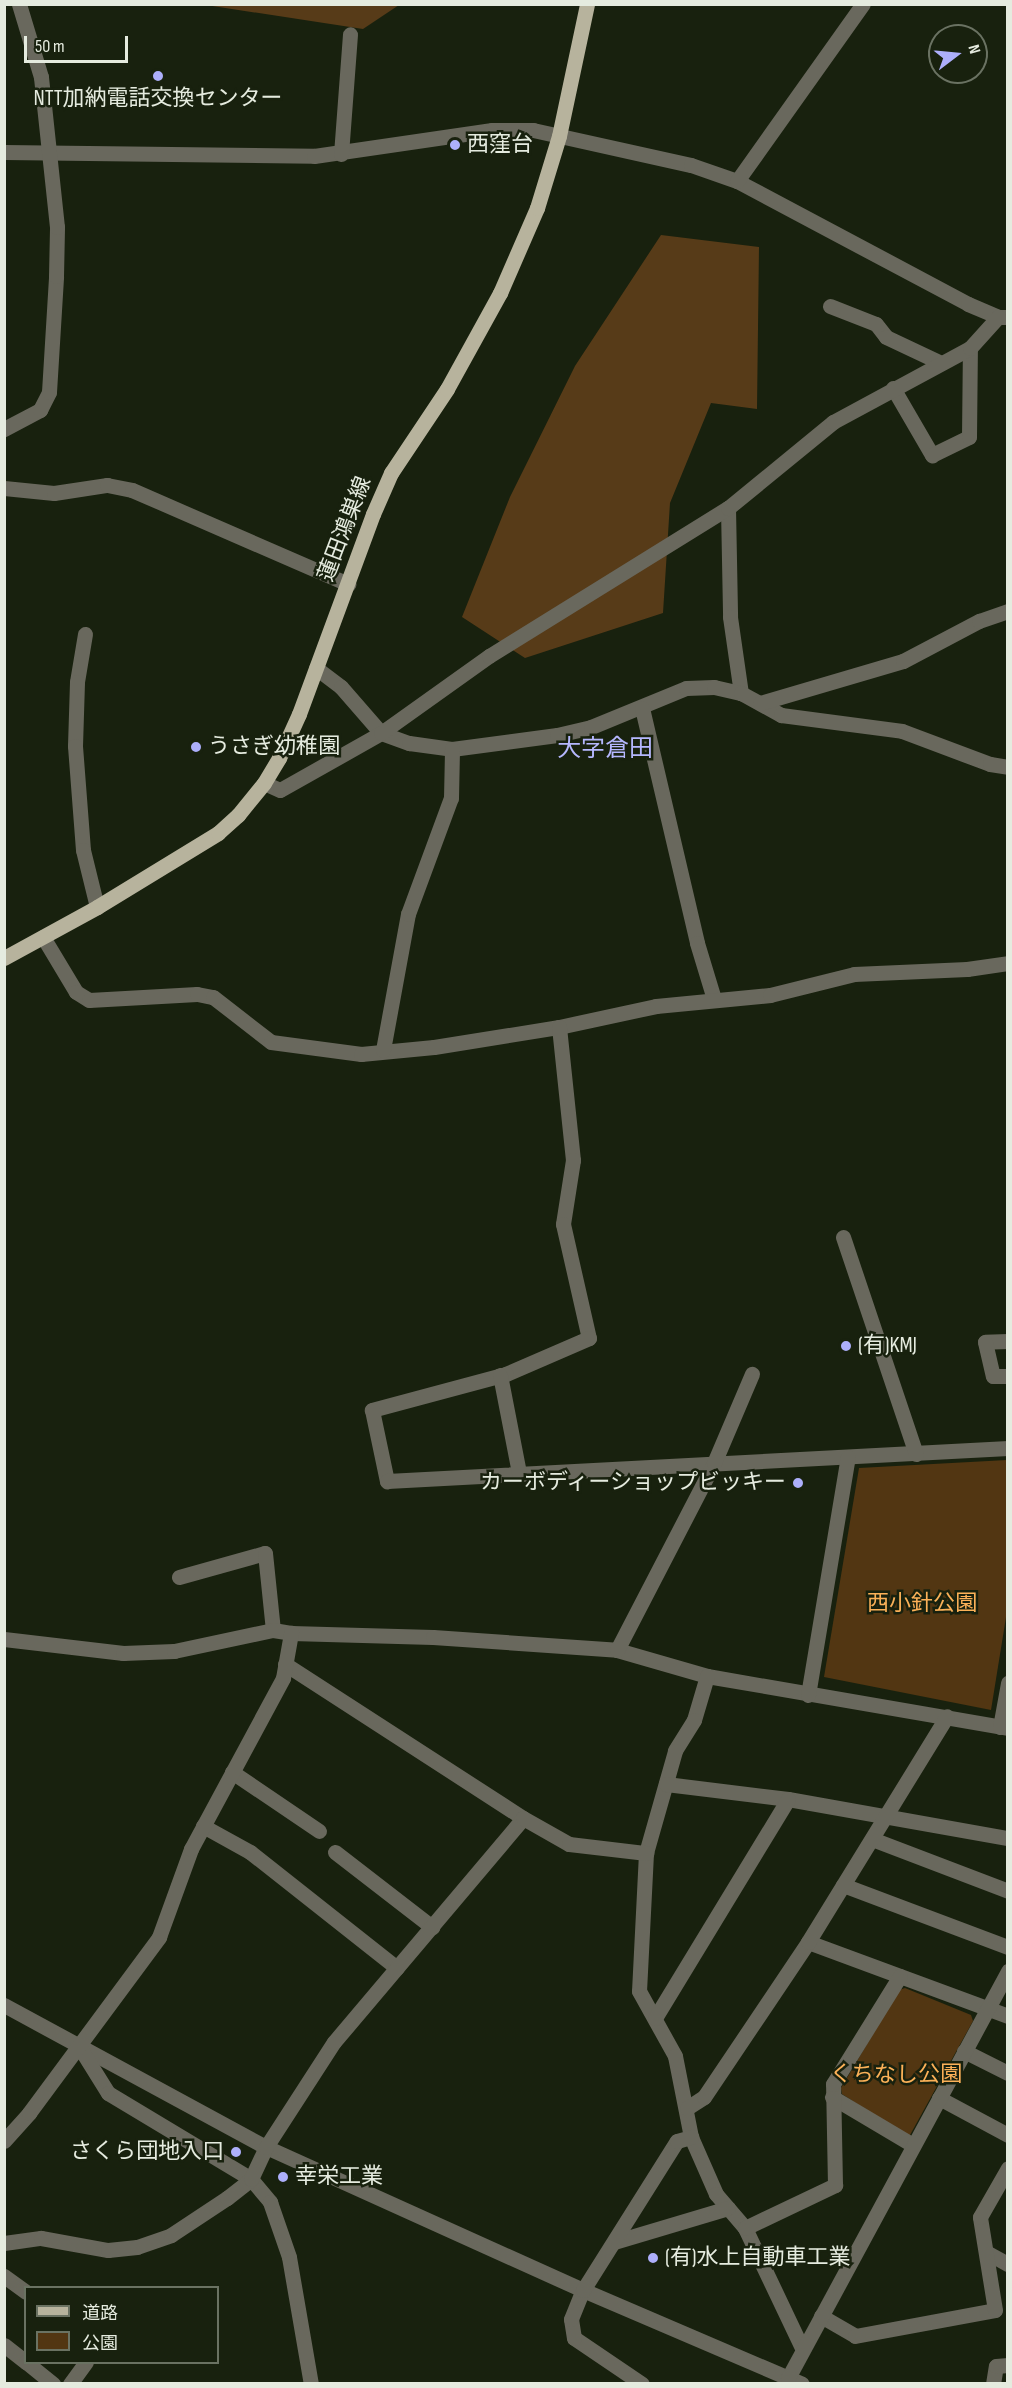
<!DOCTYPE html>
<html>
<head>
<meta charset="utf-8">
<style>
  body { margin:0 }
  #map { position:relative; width:1012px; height:2388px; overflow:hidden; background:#18210e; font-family:"Sofia Sans Condensed","Noto Sans JP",sans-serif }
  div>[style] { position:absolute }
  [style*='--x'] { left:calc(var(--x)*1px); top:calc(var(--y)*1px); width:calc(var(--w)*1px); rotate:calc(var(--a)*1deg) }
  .green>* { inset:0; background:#523612 }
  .forest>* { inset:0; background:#573b18 }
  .minor>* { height:15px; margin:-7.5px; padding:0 7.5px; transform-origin:7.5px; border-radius:7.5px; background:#69685d }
  .major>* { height:15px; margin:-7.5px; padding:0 7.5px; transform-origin:7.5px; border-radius:7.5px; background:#b7b39d }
  .dots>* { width:16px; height:16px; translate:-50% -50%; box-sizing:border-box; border:3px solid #18210e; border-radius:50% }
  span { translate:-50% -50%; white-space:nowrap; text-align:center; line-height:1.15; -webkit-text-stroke:5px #18210e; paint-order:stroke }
  .poi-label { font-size:22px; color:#e5ebdf }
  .left { translate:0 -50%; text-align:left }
  .right { translate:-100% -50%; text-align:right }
  .street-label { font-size:22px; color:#e5ebdf }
  .park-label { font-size:22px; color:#fbb158 }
  .neighbourhood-label { font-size:24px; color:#b5b7fe }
  .frame { position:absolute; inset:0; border:6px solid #e5ebdf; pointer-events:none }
  .legend { position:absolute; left:24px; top:2286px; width:195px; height:78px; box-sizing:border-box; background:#18210e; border:2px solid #6a7262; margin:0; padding:8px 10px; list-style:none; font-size:18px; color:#e5ebdf }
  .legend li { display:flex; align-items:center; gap:12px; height:30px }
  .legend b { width:30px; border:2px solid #6a7262 }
  .north { position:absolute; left:928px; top:24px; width:60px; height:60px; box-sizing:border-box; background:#18210e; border:2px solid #6a7262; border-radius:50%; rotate:74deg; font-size:16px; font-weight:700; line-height:24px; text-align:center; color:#e5ebdf }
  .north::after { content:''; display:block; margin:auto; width:21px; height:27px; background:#adaffb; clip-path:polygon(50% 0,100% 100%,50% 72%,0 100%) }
  .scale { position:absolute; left:24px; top:36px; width:104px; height:27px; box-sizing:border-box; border:3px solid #e5ebdf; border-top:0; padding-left:8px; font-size:18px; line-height:21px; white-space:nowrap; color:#e5ebdf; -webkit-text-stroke:4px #18210e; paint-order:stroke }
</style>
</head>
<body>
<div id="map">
  <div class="green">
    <i style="clip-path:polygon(1007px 1460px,1007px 1611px,991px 1710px,824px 1677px,859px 1468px)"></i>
    <i style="clip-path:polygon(905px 1988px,971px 2015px,973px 2021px,910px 2135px,906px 2136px,842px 2094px,841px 2088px,899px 1990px)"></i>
  </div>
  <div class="forest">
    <i style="clip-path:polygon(206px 5px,399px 4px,399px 5px,363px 29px)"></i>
    <i style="clip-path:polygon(661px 235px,759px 247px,757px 409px,711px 403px,670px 503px,663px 613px,525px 658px,462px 617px,510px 497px,575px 366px)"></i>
  </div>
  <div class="minor">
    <i style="--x:4;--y:152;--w:310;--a:0.7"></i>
    <i style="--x:314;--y:156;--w:180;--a:-8.3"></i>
    <i style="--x:492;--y:130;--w:41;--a:0"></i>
    <i style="--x:533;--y:130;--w:162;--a:12.5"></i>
    <i style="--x:691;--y:165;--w:49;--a:19.2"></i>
    <i style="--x:737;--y:181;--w:262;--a:28"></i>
    <i style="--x:968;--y:304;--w:33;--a:23"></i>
    <i style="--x:998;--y:317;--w:10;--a:0"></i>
    <i style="--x:341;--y:154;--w:120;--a:-85.7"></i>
    <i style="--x:737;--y:181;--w:217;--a:-54.6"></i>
    <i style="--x:830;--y:306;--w:49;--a:21.4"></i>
    <i style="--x:876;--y:324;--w:16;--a:52"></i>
    <i style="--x:886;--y:337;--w:61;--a:25.3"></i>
    <i style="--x:893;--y:388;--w:78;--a:59.8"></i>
    <i style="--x:932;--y:455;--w:41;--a:-25.9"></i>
    <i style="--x:969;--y:437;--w:89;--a:-89.4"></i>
    <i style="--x:4;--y:429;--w:41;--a:-27.8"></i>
    <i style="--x:40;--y:410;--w:20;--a:-63"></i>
    <i style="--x:49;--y:392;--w:116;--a:-86.5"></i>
    <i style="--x:56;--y:276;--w:49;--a:-88.8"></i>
    <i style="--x:57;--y:227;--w:151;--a:-96.1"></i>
    <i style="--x:41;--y:77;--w:76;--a:-106.8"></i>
    <i style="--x:4;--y:488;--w:50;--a:5.7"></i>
    <i style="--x:54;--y:493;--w:54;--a:-8.6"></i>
    <i style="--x:107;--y:485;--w:25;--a:11"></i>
    <i style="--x:132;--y:490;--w:236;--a:23.5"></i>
    <i style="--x:728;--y:508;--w:109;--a:88.9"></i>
    <i style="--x:730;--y:617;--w:77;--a:81.8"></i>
    <i style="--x:85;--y:634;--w:49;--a:99.5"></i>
    <i style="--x:77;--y:682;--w:64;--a:91.8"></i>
    <i style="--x:75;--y:746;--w:104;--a:85.6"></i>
    <i style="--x:83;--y:850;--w:59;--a:76.2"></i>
    <i style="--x:316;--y:668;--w:31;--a:37"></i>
    <i style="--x:341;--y:687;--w:61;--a:49"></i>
    <i style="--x:381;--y:733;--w:30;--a:20"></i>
    <i style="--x:409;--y:743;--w:43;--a:7.9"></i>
    <i style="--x:452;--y:749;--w:106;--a:-7.6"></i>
    <i style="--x:557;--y:735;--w:35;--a:-13"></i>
    <i style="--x:591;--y:727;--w:103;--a:-22.3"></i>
    <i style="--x:686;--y:688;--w:28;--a:-2"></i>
    <i style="--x:714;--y:687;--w:28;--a:13"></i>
    <i style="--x:741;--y:693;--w:46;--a:28.8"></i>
    <i style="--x:781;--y:715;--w:122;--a:7.5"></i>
    <i style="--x:902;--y:731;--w:94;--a:20.6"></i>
    <i style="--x:990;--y:764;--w:18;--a:9"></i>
    <i style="--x:760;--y:703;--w:149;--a:-16.4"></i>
    <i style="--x:903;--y:661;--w:86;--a:-27.8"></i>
    <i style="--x:979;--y:621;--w:31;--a:-19"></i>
    <i style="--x:642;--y:708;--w:241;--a:76.8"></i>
    <i style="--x:697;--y:943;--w:59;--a:73.1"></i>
    <i style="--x:264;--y:783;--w:17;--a:24"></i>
    <i style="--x:280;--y:790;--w:116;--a:-29.4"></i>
    <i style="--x:381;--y:733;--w:133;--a:-35.5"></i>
    <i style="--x:489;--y:656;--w:281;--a:-31.8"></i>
    <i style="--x:728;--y:508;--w:136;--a:-39.3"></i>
    <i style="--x:833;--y:422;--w:156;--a:-28.4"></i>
    <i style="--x:970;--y:348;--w:42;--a:-47.9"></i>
    <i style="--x:43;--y:937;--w:64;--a:59"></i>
    <i style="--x:76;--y:992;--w:15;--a:32"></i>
    <i style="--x:89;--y:1000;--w:108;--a:-3.2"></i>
    <i style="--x:197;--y:994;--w:16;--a:11"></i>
    <i style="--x:213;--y:997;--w:73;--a:37.8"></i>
    <i style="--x:271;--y:1042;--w:91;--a:7.6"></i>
    <i style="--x:361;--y:1054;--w:73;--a:-5.5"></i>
    <i style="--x:434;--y:1047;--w:127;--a:-9.1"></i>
    <i style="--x:559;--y:1027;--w:99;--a:-12.2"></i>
    <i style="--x:656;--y:1006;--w:115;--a:-5.5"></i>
    <i style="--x:770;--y:995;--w:87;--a:-14"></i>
    <i style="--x:854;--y:974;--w:113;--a:-2.5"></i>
    <i style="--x:967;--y:969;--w:41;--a:-8.3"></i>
    <i style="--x:559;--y:1027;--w:134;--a:84"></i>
    <i style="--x:573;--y:1160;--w:65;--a:98.9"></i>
    <i style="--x:563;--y:1224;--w:117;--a:77.2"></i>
    <i style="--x:589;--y:1338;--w:90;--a:156.6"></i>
    <i style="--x:506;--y:1374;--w:139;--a:165"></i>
    <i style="--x:372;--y:1410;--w:73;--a:78.1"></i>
    <i style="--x:387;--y:1481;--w:622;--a:-3.04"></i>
    <i style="--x:383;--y:1050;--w:138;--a:-79.6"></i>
    <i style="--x:408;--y:914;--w:124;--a:-69.7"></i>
    <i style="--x:451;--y:798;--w:49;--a:-88.8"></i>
    <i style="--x:843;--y:1237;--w:229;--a:71.4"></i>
    <i style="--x:1008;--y:1341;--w:23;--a:178"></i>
    <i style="--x:985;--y:1342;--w:35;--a:77"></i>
    <i style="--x:993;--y:1376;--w:15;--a:0"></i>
    <i style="--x:500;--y:1375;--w:100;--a:79"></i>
    <i style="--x:179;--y:1577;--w:89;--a:-15.6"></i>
    <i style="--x:265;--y:1553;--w:77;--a:84.1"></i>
    <i style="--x:4;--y:1639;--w:120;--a:6.7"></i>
    <i style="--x:123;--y:1653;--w:51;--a:-2.2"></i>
    <i style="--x:174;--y:1651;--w:101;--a:-12"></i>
    <i style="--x:273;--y:1630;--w:18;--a:9"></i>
    <i style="--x:291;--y:1633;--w:142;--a:1.6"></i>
    <i style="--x:433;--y:1637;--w:184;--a:4"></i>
    <i style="--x:617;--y:1650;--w:94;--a:16.1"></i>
    <i style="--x:707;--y:1676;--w:305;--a:9.8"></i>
    <i style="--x:617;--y:1650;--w:211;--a:-62.6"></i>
    <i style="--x:714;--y:1463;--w:97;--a:-66.9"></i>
    <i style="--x:285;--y:1664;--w:283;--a:32.9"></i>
    <i style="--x:707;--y:1676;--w:46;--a:106.5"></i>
    <i style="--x:694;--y:1720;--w:36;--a:122"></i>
    <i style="--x:675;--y:1751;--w:106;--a:105.9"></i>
    <i style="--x:646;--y:1853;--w:138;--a:92.9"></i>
    <i style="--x:639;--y:1991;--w:74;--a:61"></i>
    <i style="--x:675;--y:2056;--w:83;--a:78.8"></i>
    <i style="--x:691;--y:2137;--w:62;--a:66.3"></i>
    <i style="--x:716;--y:2194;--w:45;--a:49.5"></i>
    <i style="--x:745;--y:2228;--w:133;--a:64.6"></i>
    <i style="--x:808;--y:1695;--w:241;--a:-80.5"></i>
    <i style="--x:1000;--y:1727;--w:45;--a:-79.7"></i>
    <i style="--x:232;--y:1772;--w:105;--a:34.1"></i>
    <i style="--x:666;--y:1784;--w:123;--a:7"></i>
    <i style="--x:788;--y:1799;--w:223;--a:10.1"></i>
    <i style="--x:203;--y:1826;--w:54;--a:29"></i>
    <i style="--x:250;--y:1852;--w:187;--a:38.3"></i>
    <i style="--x:872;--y:1839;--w:146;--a:20.9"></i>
    <i style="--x:335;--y:1852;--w:123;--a:37.7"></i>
    <i style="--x:843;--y:1885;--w:176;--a:20.6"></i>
    <i style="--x:808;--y:1942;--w:213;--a:20.3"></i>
    <i style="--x:4;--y:2005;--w:298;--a:28.5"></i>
    <i style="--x:266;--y:2147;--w:348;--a:24.3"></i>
    <i style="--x:583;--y:2290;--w:238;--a:23.2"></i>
    <i style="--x:655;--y:2018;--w:256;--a:-58.7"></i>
    <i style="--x:80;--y:2048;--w:53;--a:58.1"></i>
    <i style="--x:108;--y:2093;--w:167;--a:31"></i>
    <i style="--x:251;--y:2179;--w:30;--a:50"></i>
    <i style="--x:270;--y:2202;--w:58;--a:70.9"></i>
    <i style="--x:289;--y:2257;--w:129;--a:80.2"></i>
    <i style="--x:964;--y:2051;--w:49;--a:26.6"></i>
    <i style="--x:832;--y:2097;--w:94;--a:30.7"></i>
    <i style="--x:939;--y:2098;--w:78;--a:28.2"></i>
    <i style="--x:687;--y:2108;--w:20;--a:-33"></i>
    <i style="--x:704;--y:2097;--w:187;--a:-56.1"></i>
    <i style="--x:808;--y:1942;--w:265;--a:-58.4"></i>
    <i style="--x:4;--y:2141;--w:38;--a:-48"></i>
    <i style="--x:29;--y:2113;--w:219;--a:-53.5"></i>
    <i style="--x:159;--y:1937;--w:94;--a:-70"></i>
    <i style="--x:191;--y:1849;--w:194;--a:-61.7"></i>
    <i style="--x:283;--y:1678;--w:46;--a:-79.9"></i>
    <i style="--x:745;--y:2228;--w:100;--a:-25.5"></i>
    <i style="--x:835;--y:2185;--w:101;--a:-91.1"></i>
    <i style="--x:833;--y:2084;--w:127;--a:-58.2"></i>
    <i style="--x:614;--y:2242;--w:119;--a:-16.6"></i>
    <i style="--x:4;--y:2243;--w:37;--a:-8"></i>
    <i style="--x:41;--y:2238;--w:68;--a:10.2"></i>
    <i style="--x:108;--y:2250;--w:29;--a:-6"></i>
    <i style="--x:137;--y:2247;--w:36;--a:-19"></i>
    <i style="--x:171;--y:2235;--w:67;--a:-33.5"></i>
    <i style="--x:227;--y:2198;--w:31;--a:-38"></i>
    <i style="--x:251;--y:2179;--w:35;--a:-65"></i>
    <i style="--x:266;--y:2147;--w:125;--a:-57.1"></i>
    <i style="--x:334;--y:2042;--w:293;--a:-49.8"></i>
    <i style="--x:523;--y:1818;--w:53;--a:29.5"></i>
    <i style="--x:569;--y:1844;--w:78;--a:6.7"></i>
    <i style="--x:986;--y:2252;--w:25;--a:29"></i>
    <i style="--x:4;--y:2276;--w:27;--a:36"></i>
    <i style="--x:821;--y:2316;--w:39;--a:30"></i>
    <i style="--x:855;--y:2336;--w:142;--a:-10.5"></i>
    <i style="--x:995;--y:2310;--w:94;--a:-99.2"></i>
    <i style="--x:980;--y:2217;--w:56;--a:-60.3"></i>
    <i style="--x:4;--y:2345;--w:28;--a:38"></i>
    <i style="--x:26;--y:2362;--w:35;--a:39"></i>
    <i style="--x:788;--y:2378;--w:463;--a:-61.6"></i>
    <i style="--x:70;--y:2384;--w:27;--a:-54"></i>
    <i style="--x:642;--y:2384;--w:82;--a:-145.9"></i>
    <i style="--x:574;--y:2338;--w:19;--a:-99"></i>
    <i style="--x:571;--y:2319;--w:31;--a:-68"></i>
    <i style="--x:583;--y:2290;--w:176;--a:-57.8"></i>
    <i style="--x:677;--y:2141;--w:15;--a:-16"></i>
    <i style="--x:993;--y:2384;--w:18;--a:-81"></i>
    <i style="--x:996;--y:2366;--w:12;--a:-5"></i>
  </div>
  <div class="major">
    <i style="--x:4;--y:958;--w:106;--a:-28.7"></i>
    <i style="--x:97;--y:907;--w:142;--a:-31.4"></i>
    <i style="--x:218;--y:833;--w:27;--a:-42"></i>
    <i style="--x:238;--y:815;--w:41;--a:-50.9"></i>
    <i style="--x:264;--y:783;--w:29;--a:-59"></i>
    <i style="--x:279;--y:758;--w:48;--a:-65.6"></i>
    <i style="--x:299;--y:714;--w:213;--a:-69.7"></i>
    <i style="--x:373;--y:514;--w:45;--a:-66.3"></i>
    <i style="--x:391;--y:473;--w:101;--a:-56.3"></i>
    <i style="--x:447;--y:389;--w:110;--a:-61.1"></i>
    <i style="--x:500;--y:293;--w:93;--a:-66.5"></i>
    <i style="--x:537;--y:208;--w:75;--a:-73"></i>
    <i style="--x:559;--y:136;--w:135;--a:-78"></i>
  </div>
  <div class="dots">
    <i style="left:158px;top:76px;background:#adaffb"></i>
    <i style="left:455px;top:145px;background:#adaffb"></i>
    <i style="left:196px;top:747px;background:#adaffb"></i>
    <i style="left:846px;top:1346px;background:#adaffb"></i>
    <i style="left:798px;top:1483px;background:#adaffb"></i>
    <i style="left:236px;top:2152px;background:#adaffb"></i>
    <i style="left:283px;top:2177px;background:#adaffb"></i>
    <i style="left:653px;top:2258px;background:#adaffb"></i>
  </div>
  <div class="poi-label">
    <span style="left:158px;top:99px">NTT加納電話交換センター</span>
    <span class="left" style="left:467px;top:145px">西窪台</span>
    <span class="left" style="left:208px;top:747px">うさぎ幼稚園</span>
    <span class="left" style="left:858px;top:1346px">(有)KMJ</span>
    <span class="right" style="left:786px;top:1483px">カーボディーショップビッキー</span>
    <span class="right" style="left:224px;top:2152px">さくら団地入口</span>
    <span class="left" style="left:295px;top:2177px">幸栄工業</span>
    <span class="left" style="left:665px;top:2258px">(有)水上自動車工業</span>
  </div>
  <div class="street-label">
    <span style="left:345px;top:529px;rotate:-69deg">蓮田鴻巣線</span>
  </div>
  <div class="park-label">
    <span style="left:922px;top:1604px">西小針公園</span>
    <span style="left:896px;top:2075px">くちなし公園</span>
  </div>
  <div class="neighbourhood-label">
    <span style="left:605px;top:749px">大字倉田</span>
  </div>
  <div class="frame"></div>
  <ul class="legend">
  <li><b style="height:8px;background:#b7b39d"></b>道路</li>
  <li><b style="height:16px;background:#523612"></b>公園</li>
  </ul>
  <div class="north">N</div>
  <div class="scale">50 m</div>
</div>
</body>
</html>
